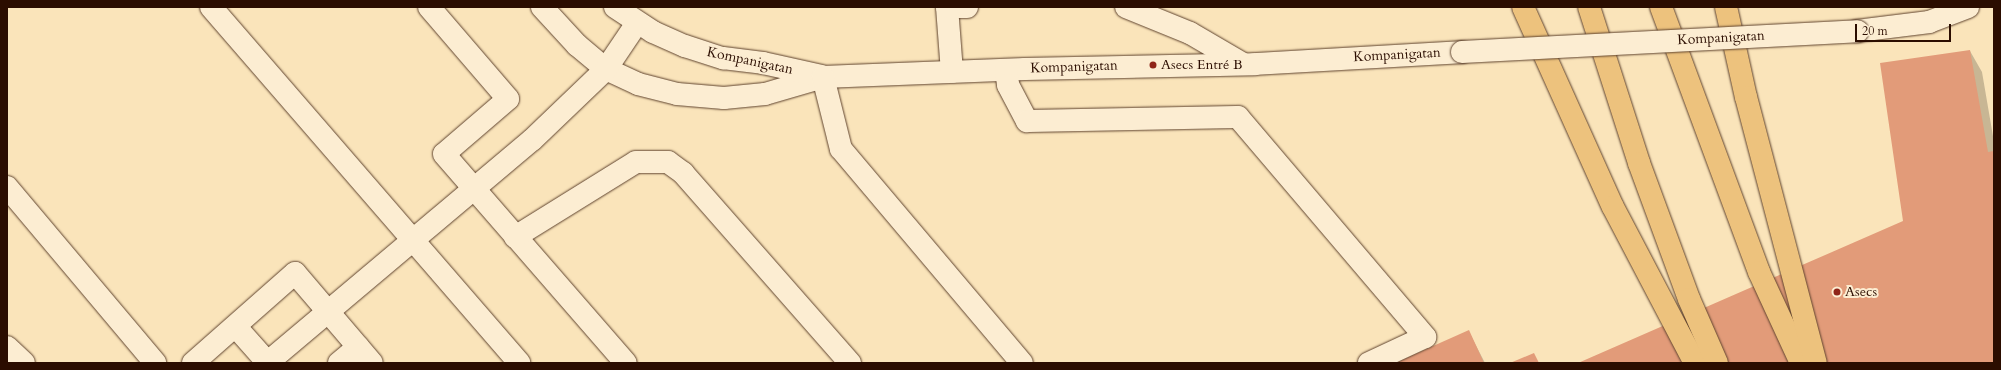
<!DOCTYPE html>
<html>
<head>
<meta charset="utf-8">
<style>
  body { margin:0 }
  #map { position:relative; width:2001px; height:370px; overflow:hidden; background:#fae4ba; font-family:Cardo,serif }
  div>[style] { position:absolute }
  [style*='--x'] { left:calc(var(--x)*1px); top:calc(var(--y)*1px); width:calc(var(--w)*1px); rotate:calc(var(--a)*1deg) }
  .shadow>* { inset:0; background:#0003 }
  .building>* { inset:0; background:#e29b79 }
  .roads { filter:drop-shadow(0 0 1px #5f432e) drop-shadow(0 0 1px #5f432e) }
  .minor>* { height:22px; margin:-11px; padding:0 11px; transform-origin:11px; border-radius:11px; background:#fcedd2 }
  .highway>* { height:22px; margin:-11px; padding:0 11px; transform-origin:11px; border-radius:11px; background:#edc27d }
  .bridges { filter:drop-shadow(0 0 1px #5f432e) drop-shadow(0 0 1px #5f432e) }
  .minor-bridge>* { height:22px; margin:-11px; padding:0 11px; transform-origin:11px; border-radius:11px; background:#fcedd2 }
  .dots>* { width:11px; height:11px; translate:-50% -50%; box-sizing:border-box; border:2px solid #fcedd2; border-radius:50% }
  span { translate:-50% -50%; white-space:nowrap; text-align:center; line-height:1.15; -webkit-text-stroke:4px #fcedd2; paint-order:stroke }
  .street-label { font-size:14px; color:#2b0d00 }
  .poi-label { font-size:14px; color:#2b0d00 }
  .left { translate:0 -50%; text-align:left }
  .frame { position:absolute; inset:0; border:8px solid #2b0d00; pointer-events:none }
  .scale { position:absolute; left:1855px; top:24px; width:96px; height:18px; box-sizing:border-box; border:2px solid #2b0d00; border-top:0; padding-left:5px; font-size:12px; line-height:14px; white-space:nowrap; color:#2b0d00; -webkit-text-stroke:3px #fcedd2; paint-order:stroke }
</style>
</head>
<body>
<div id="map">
  <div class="shadow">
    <i style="clip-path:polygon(1970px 51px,1982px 72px,1994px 142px,1994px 363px,1581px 363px,1904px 222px)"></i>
    <i style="clip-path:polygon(1469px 332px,1485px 363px,1398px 363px)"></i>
  </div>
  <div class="building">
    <i style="clip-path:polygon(1970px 50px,1988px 152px,1994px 151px,1994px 363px,1578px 363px,1903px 221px,1880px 63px)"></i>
    <i style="clip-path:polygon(1469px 330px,1484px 363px,1395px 363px)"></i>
    <i style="clip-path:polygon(1534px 353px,1539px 363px,1510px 363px)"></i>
  </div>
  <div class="roads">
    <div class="minor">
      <i style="--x:211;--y:7;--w:471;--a:49.1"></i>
      <i style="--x:429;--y:7;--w:121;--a:49.3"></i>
      <i style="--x:508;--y:99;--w:84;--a:139.3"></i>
      <i style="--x:444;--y:154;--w:277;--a:49"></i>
      <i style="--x:542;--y:7;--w:52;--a:47.4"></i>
      <i style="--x:577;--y:45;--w:38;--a:40"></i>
      <i style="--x:606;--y:69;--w:35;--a:25"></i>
      <i style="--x:638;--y:84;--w:40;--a:14.4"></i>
      <i style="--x:677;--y:94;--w:47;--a:4.9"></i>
      <i style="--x:724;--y:98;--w:41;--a:-5.6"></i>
      <i style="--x:765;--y:94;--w:60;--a:-16.3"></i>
      <i style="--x:823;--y:77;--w:202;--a:-2.3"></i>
      <i style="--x:1025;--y:69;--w:230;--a:-1.2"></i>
      <i style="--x:1255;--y:64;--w:207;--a:-3.3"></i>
      <i style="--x:615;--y:7;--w:45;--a:33.3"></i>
      <i style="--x:653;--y:32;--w:35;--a:24"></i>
      <i style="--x:685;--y:46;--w:40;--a:18"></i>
      <i style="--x:723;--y:58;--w:40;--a:7.1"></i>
      <i style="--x:763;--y:63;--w:60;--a:12.4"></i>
      <i style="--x:947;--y:7;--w:65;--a:85.6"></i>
      <i style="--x:947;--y:7;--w:20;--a:0"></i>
      <i style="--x:1126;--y:7;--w:69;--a:22.1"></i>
      <i style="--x:1190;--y:33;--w:61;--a:30.3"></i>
      <i style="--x:1857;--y:31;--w:73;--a:-7.1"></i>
      <i style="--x:1929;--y:22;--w:42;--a:-21"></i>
      <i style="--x:1006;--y:70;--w:15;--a:82"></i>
      <i style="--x:1008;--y:85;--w:41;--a:62.2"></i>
      <i style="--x:1027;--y:121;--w:211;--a:-1.1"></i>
      <i style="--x:1238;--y:117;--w:289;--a:49.6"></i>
      <i style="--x:1425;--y:337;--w:62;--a:155.1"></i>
      <i style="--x:823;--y:77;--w:74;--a:76"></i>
      <i style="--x:841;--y:149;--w:280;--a:49.8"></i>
      <i style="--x:7;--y:187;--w:230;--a:49.9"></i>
      <i style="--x:515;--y:237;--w:142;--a:-31.8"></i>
      <i style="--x:636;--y:162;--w:32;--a:0"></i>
      <i style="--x:668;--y:162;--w:19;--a:36"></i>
      <i style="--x:683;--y:173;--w:253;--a:48.7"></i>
      <i style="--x:236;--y:327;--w:48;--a:48.4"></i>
      <i style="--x:7;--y:347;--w:23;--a:43"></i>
      <i style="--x:193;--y:363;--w:136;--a:-41.4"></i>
      <i style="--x:295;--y:273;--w:118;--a:49.5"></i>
      <i style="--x:267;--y:363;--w:346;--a:-40.1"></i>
      <i style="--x:532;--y:140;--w:103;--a:-43.8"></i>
      <i style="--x:606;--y:69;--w:55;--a:-56"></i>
      <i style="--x:339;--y:363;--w:25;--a:-40"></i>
    </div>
    <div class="highway">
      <i style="--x:1523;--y:7;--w:219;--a:65.8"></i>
      <i style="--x:1613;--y:207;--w:176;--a:62.3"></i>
      <i style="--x:1589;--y:7;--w:164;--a:72.2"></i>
      <i style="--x:1639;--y:163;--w:145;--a:69.8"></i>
      <i style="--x:1689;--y:299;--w:70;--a:66.4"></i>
      <i style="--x:1661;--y:7;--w:283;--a:69.7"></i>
      <i style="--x:1759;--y:272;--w:100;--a:65.2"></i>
      <i style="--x:1726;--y:7;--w:92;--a:77.5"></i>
      <i style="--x:1746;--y:97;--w:275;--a:75.3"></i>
    </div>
  </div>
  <div class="bridges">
    <div class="minor-bridge">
      <i style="--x:1462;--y:52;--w:396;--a:-3"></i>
    </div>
  </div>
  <div class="dots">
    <i style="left:1153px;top:65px;background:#8f2418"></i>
    <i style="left:1837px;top:292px;background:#8f2418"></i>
  </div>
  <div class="street-label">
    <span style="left:1721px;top:38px;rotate:-3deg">Kompanigatan</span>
    <span style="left:1397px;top:55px;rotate:-3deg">Kompanigatan</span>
    <span style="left:750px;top:61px;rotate:12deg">Kompanigatan</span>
    <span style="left:1074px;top:67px;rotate:-2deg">Kompanigatan</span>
  </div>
  <div class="poi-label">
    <span class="left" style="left:1161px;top:65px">Asecs Entré B</span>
    <span class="left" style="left:1845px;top:292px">Asecs</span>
  </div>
  <div class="frame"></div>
  <div class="scale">20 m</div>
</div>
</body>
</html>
